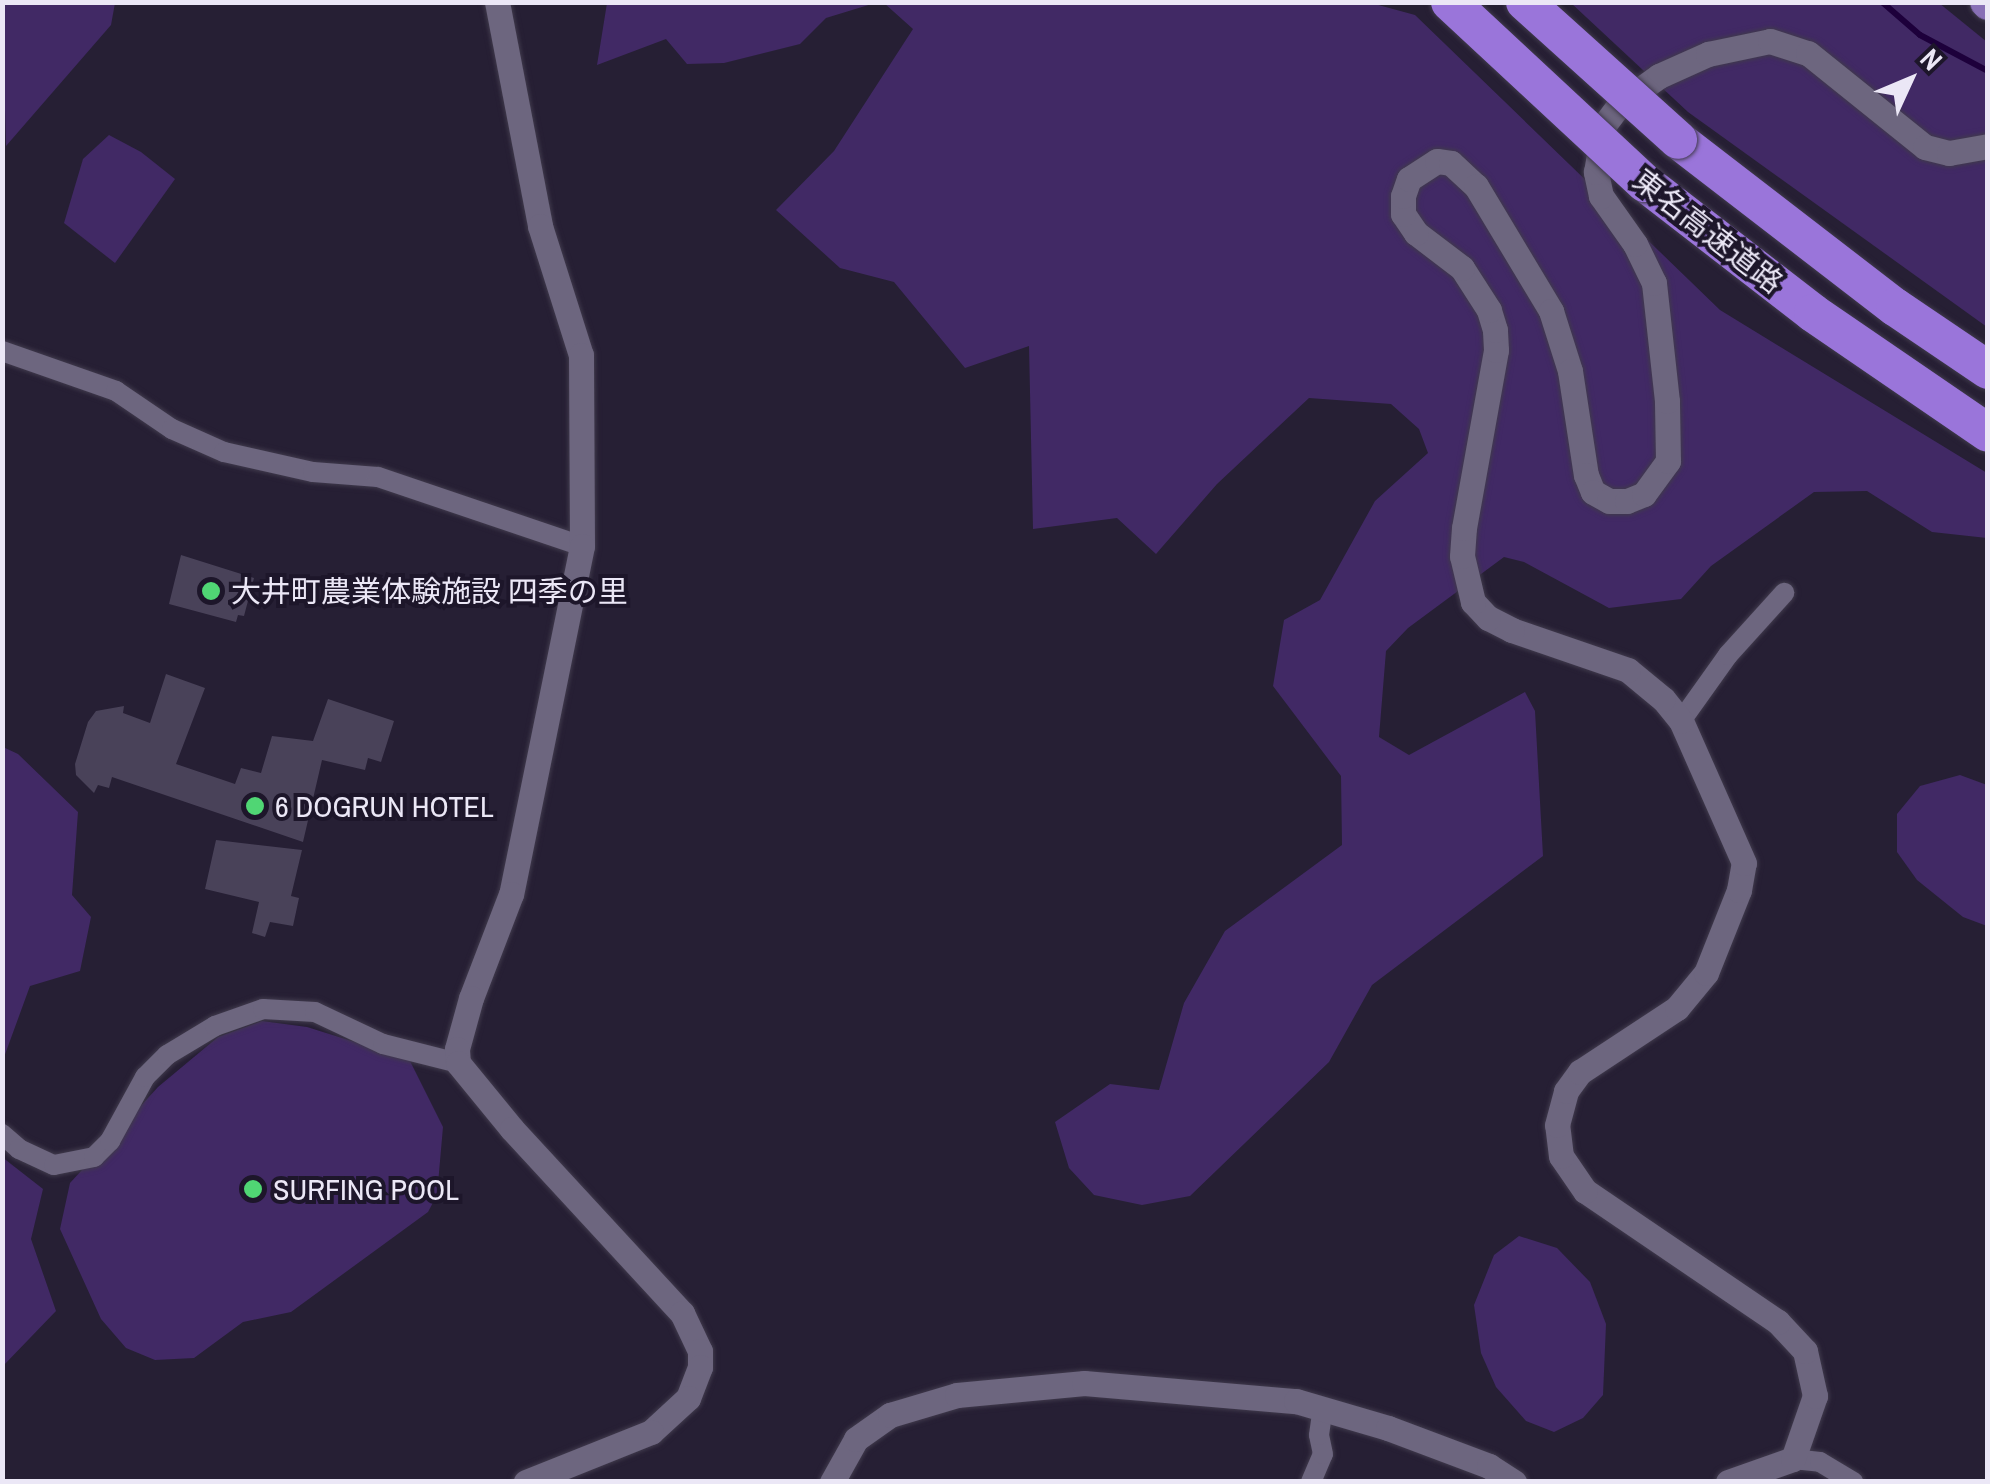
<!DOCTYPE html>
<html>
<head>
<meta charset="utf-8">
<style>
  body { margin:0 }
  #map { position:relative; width:1990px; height:1484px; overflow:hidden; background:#261f34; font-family:"Archivo Narrow","Noto Sans JP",sans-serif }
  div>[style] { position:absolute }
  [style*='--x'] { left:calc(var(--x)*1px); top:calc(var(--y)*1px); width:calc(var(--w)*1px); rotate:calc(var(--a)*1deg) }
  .green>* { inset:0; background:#412965 }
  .stream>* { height:6px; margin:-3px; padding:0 3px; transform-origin:3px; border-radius:3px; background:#1d003b }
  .building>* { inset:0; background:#494259 }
  .roads { filter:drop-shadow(0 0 2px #403a4c) drop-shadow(0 0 2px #403a4c) }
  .minor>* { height:20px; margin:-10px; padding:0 10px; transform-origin:10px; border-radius:10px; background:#6d667f }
  .tertiary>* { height:25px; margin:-12.5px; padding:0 12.5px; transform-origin:12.5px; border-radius:12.5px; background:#6d667f }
  .primary>* { height:32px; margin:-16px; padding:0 16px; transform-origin:16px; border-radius:16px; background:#886fb6 }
  .motorway>* { height:38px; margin:-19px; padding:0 19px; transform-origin:19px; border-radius:19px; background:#9a75da }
  .bridges { filter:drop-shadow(0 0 2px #403a4c) drop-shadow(0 0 2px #403a4c) }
  .motorway-bridge>* { height:38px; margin:-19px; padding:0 19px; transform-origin:19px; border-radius:19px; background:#9a75da }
  .dots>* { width:28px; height:28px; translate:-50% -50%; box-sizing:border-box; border:5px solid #1d162a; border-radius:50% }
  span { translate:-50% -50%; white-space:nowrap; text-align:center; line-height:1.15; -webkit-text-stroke:8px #1d162a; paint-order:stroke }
  .street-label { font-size:30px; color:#ebe7f6 }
  .poi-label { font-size:30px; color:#ebe7f6 }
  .left { translate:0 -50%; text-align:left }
  .frame { position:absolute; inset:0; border:5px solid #ebe7f6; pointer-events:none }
  .north { position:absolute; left:1860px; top:30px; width:100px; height:100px; -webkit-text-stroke:8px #1d162a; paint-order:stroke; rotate:46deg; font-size:28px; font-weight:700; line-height:40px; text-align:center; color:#ebe7f6 }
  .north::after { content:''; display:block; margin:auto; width:35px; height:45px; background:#ebe7f6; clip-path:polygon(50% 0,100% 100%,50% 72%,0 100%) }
</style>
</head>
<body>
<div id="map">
  <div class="green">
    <i style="clip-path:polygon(2px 3px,115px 3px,111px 25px,6px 146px)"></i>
    <i style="clip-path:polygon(607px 3px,607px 2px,875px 3px,826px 18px,800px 44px,724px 63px,687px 64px,666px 39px,597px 65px)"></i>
    <i style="clip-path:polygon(884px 3px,1371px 3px,1415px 15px,1720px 310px,1987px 473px,1987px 538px,1932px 532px,1867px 491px,1814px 492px,1711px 566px,1681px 599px,1609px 608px,1524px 562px,1504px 557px,1408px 628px,1386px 651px,1379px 737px,1409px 755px,1525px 692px,1535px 711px,1543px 856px,1372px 985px,1329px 1062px,1190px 1196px,1142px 1205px,1094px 1195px,1069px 1168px,1055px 1122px,1110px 1084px,1159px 1090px,1184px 1003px,1225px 931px,1342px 845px,1341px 776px,1273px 686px,1284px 620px,1320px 600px,1375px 501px,1428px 453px,1419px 429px,1391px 404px,1309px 398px,1217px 484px,1156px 554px,1117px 518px,1033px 529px,1029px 346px,965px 368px,894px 282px,840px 268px,776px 210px,834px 151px,913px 29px)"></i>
    <i style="clip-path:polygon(1571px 3px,1939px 3px,1987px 42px,1987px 327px,1688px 112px)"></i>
    <i style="clip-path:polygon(109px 135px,141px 152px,175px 179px,115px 263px,64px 223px,83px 159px)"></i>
    <i style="clip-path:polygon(3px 747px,18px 754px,78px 812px,72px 895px,91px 917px,80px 971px,30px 986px,3px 1060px)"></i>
    <i style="clip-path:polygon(1960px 775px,1987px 785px,1987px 926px,1963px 917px,1917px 880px,1897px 852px,1897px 814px,1920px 786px)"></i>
    <i style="clip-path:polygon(262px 1021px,307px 1027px,409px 1059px,443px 1127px,437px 1195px,428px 1212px,291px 1312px,243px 1322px,194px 1358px,155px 1360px,126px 1348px,101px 1319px,60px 1229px,70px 1183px,158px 1087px,218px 1037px)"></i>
    <i style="clip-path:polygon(2px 1157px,43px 1189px,31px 1239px,56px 1311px,3px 1366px)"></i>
    <i style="clip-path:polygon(1519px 1236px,1557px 1248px,1590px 1282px,1606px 1324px,1603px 1395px,1583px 1418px,1554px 1432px,1526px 1421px,1496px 1387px,1481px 1353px,1474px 1305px,1494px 1255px)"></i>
  </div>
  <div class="stream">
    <i style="--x:1882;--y:2;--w:50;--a:41"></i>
    <i style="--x:1920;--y:35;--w:77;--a:27.9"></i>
  </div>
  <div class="building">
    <i style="clip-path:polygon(181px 555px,254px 578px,244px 616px,238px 615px,236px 622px,169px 604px)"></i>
    <i style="clip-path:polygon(166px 674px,205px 688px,176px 764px,235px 784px,241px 768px,261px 773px,272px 736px,313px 741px,328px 699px,394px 721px,381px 762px,368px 758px,365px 770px,322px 760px,303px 842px,112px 777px,109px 788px,98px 785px,94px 793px,76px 775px,75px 764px,88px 722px,96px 711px,124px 706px,123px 713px,150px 723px)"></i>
    <i style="clip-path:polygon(216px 840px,302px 850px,291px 896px,299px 898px,293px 926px,270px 922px,265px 937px,252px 933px,259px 902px,205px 889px)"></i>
  </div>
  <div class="roads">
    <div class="minor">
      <i style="--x:2;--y:351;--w:121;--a:19.3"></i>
      <i style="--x:116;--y:391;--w:68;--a:34.2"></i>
      <i style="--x:172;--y:429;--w:57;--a:23.9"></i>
      <i style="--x:224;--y:452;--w:91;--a:12.7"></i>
      <i style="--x:313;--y:472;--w:65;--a:4.4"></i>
      <i style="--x:378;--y:477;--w:215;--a:18.7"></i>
      <i style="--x:1681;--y:721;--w:81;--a:-54.5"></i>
      <i style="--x:1728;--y:655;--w:84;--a:-47.9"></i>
      <i style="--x:2;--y:1134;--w:23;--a:41"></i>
      <i style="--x:19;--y:1149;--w:38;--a:25"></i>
      <i style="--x:54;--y:1165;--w:41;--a:-11.3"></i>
      <i style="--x:94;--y:1157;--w:23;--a:-45"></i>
      <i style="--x:110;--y:1141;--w:73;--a:-61.3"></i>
      <i style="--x:145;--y:1077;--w:31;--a:-45"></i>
      <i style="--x:167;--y:1055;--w:56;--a:-31.1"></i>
      <i style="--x:215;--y:1026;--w:51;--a:-19.5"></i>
      <i style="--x:263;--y:1009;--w:52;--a:3.3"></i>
      <i style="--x:315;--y:1012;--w:75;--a:25.2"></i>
      <i style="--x:383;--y:1044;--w:77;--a:14.2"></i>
      <i style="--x:1793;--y:1459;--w:27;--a:6"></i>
      <i style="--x:1820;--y:1462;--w:39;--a:31"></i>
      <i style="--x:1311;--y:1482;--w:30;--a:-67"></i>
      <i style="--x:1323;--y:1454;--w:19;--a:-102"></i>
      <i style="--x:1319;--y:1435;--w:28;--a:-82"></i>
    </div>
    <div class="tertiary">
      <i style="--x:497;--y:2;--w:228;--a:79.1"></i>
      <i style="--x:540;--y:226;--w:135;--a:72.4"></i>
      <i style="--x:581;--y:355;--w:191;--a:89.7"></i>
      <i style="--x:582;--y:546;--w:355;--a:101.5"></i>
      <i style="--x:511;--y:894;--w:111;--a:111"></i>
      <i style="--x:471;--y:998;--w:53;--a:105.4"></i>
      <i style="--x:457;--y:1049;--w:14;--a:86"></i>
      <i style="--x:458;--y:1063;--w:85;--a:50.7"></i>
      <i style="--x:512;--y:1129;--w:251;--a:47.3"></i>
      <i style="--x:682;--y:1313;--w:42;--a:64.7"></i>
      <i style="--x:700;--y:1351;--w:16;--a:90"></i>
      <i style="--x:700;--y:1367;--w:33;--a:111"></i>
      <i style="--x:688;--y:1398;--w:50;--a:137.4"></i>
      <i style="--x:651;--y:1432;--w:135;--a:158.2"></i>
      <i style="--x:832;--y:1482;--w:49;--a:-60.8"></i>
      <i style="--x:856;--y:1439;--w:42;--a:-35.2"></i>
      <i style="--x:890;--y:1415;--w:70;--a:-16.6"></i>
      <i style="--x:957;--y:1395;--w:128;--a:-5.4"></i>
      <i style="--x:1084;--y:1383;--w:213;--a:4.9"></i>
      <i style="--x:1296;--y:1401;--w:96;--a:16.4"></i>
      <i style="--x:1388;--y:1428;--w:108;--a:20.6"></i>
      <i style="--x:1489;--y:1466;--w:30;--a:33"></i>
      <i style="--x:1728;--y:1482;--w:69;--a:-19.5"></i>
      <i style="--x:1793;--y:1459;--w:67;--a:-70.8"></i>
      <i style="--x:1815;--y:1396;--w:46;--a:-102.5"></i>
      <i style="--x:1805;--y:1351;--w:40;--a:-133"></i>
      <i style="--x:1778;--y:1322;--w:233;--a:-145.8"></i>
      <i style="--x:1585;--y:1191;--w:42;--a:-124.4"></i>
      <i style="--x:1561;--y:1156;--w:31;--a:-97"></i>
      <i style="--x:1557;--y:1125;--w:35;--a:-75"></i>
      <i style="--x:1566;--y:1091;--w:24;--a:-54"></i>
      <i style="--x:1580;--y:1072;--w:116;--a:-33.4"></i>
      <i style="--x:1677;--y:1008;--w:45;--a:-50.4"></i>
      <i style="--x:1706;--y:973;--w:89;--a:-68.3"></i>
      <i style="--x:1739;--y:890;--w:27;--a:-80"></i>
      <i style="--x:1744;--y:863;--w:155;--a:-113.9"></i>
      <i style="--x:1681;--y:721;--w:28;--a:-129"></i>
      <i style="--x:1663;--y:699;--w:45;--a:-140.4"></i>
      <i style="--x:1628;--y:670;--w:123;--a:-161"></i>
      <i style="--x:1512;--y:630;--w:27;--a:-153"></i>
      <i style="--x:1488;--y:618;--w:22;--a:-133"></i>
      <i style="--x:1473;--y:602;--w:47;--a:-103.4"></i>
      <i style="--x:1462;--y:556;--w:28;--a:-86"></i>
      <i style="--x:1464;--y:528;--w:181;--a:-79.8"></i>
      <i style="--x:1496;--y:350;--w:20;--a:-93"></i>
      <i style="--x:1495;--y:330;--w:21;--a:-107"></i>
      <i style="--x:1489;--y:310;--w:50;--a:-122.7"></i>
      <i style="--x:1462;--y:268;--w:58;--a:-142.7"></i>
      <i style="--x:1416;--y:233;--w:23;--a:-124"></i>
      <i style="--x:1403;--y:214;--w:18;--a:-90"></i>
      <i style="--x:1403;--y:196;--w:18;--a:-71"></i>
      <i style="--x:1409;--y:179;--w:33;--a:-33"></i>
      <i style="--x:1437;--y:161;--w:14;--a:8"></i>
      <i style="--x:1451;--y:163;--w:34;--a:43"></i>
      <i style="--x:1476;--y:186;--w:146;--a:59"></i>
      <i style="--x:1551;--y:311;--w:63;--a:72.4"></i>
      <i style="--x:1570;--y:371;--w:105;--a:81.3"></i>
      <i style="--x:1586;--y:475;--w:18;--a:68"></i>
      <i style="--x:1593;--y:492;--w:18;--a:29"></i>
      <i style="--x:1609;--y:501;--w:18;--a:0"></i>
      <i style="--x:1627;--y:501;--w:18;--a:-22"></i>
      <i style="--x:1644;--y:494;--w:41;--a:-54"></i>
      <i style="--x:1668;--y:461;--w:60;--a:-91"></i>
      <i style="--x:1667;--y:401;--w:119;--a:-96.3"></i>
      <i style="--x:1654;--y:283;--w:43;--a:-116"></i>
      <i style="--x:1635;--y:244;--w:59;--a:-125.3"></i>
      <i style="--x:1601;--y:196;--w:25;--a:-102"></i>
      <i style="--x:1596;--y:172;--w:48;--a:-80.3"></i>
      <i style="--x:1604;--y:125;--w:26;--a:-53"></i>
      <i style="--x:1620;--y:104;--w:48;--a:-35.7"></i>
      <i style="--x:1659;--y:76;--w:54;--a:-24.2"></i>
      <i style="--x:1708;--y:54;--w:63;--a:-11.8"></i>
      <i style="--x:1770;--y:41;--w:40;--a:18"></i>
      <i style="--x:1808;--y:53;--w:150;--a:38.8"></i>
      <i style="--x:1925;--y:147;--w:25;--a:14"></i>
      <i style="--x:1949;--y:153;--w:40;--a:-10"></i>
    </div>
    <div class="primary">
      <i style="--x:1986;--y:2;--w:3;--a:45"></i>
    </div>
    <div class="motorway">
      <i style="--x:1678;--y:140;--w:274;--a:37.6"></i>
      <i style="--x:1895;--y:307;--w:112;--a:34.1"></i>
      <i style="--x:1645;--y:183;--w:212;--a:37.7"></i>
      <i style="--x:1813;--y:313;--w:212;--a:34.4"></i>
    </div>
  </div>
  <div class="bridges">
    <div class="motorway-bridge">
      <i style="--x:1450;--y:2;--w:266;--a:42.9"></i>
      <i style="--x:1525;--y:2;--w:206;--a:42"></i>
    </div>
  </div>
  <div class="dots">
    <i style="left:211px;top:591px;background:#50d674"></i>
    <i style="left:255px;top:806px;background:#50d674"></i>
    <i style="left:253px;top:1189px;background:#50d674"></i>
  </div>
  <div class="street-label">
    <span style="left:1708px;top:231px;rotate:38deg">東名高速道路</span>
  </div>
  <div class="poi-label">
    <span class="left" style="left:231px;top:591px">大井町農業体験施設 四季の里</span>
    <span class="left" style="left:275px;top:806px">6 DOGRUN HOTEL</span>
    <span class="left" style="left:273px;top:1189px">SURFING POOL</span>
  </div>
  <div class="frame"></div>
  <div class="north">N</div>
</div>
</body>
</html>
